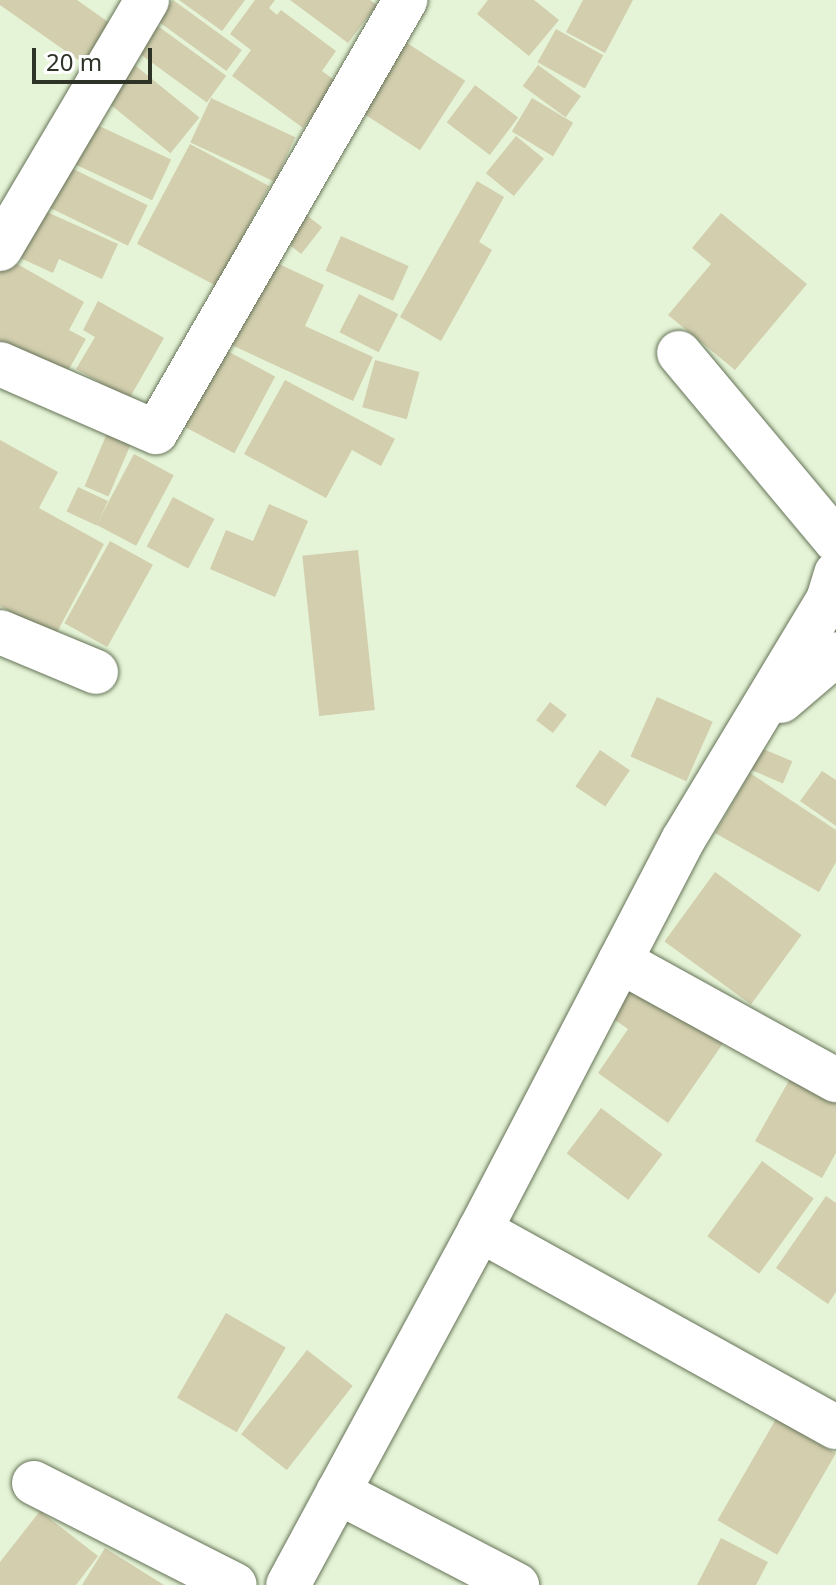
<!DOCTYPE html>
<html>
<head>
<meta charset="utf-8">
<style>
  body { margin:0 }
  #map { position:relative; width:836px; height:1585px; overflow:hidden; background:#e5f4d6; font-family:"Noto Sans",sans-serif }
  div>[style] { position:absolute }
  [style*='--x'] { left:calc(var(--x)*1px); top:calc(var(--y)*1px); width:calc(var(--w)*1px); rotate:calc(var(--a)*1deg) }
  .building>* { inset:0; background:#d2ceae; transform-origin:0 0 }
  .roads { filter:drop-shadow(0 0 2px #657257) drop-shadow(0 0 2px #657257) }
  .minor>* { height:44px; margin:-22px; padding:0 22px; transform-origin:22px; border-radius:22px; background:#fff }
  span { translate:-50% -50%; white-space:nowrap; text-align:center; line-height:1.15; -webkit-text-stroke:6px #fff; paint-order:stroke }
  .scale { position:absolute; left:32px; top:48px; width:120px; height:36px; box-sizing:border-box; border:4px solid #2e3328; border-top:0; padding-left:10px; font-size:24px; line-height:28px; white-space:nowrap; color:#2e3328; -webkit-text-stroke:6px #fff; paint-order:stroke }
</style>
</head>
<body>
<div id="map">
  <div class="building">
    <i style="clip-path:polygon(0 0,77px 0,111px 24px,84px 64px,0 5px)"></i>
    <i style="left:173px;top:0;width:85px;height:26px;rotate:36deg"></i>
    <i style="clip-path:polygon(179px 0,245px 0,222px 31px)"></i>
    <i style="clip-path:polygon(255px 0,275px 0,269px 8px,277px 15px,281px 10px,336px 51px,322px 71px,337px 82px,303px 128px,232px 76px,251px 50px,230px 34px)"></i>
    <i style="clip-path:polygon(290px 0,370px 0,377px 5px,348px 43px)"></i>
    <i style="clip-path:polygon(488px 0,534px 0,559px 20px,529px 56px,477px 14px)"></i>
    <i style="clip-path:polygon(583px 0,633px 0,605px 53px,566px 32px)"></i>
    <i style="left:155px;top:24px;width:88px;height:33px;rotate:36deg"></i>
    <i style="left:556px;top:29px;width:54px;height:38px;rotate:29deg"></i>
    <i style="left:404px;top:41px;width:73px;height:83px;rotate:33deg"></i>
    <i style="left:131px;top:62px;width:88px;height:46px;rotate:39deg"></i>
    <i style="left:538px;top:65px;width:53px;height:26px;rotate:36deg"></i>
    <i style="left:475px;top:85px;width:54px;height:47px;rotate:37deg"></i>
    <i style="left:211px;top:98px;width:93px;height:49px;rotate:25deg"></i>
    <i style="left:532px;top:98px;width:48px;height:39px;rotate:31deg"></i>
    <i style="left:95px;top:124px;width:84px;height:45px;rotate:25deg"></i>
    <i style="left:516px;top:136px;width:36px;height:48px;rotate:39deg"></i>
    <i style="left:190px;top:144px;width:90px;height:113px;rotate:28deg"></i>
    <i style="left:65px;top:165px;width:92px;height:45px;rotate:26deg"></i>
    <i style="clip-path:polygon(477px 181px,504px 197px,479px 242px,492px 250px,441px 341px,400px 317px)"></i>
    <i style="clip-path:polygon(38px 208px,118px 244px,102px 279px,59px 259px,53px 273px,16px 256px)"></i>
    <i style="left:304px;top:213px;width:23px;height:34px;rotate:38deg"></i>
    <i style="clip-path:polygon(721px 213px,807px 284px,735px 370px,668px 315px,711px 264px,692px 248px)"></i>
    <i style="left:341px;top:236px;width:74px;height:38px;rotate:24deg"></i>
    <i style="clip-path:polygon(5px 257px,84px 302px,69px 330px,86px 339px,60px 385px,0 351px,0 265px)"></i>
    <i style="clip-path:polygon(266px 258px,324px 285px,305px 326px,373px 357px,353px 401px,227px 343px)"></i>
    <i style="left:359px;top:294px;width:44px;height:43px;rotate:27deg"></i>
    <i style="clip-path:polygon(98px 301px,164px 338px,129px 399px,76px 369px,95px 337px,83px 330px)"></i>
    <i style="left:216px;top:345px;width:67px;height:87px;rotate:28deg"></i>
    <i style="left:375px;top:360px;width:46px;height:49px;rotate:15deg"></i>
    <i style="clip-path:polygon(285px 380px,395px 439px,381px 466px,352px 450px,326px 498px,244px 454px)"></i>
    <i style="left:108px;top:431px;width:26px;height:60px;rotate:23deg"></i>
    <i style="clip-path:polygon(0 440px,58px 472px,39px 508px,104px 544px,55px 636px,0 606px)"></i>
    <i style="left:134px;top:454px;width:45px;height:80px;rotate:28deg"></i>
    <i style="left:78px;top:487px;width:33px;height:27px;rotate:25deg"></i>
    <i style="left:173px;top:497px;width:47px;height:56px;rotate:28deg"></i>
    <i style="clip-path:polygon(269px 504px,308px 521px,275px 597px,210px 569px,226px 530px,253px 541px)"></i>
    <i style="left:110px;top:541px;width:49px;height:94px;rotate:29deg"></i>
    <i style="left:358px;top:550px;width:161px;height:56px;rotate:84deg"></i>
    <i style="left:657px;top:697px;width:61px;height:65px;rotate:24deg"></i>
    <i style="left:550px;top:702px;width:21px;height:23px;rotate:37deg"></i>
    <i style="left:761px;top:748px;width:34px;height:24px;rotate:23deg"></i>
    <i style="left:600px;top:750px;width:36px;height:44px;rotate:34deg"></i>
    <i style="clip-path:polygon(822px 771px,836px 780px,836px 826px,800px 801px)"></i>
    <i style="clip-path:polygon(750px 773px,836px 830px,836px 862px,819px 892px,715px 833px)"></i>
    <i style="left:715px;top:872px;width:107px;height:86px;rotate:36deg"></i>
    <i style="clip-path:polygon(636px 977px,726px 1039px,668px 1123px,598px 1073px,628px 1029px,609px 1016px)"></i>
    <i style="clip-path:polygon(791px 1077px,836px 1103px,836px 1153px,822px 1178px,755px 1141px)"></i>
    <i style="left:601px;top:1108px;width:77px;height:57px;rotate:37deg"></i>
    <i style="left:762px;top:1161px;width:64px;height:93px;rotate:36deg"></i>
    <i style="clip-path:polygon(826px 1196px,836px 1203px,836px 1292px,828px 1304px,776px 1268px)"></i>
    <i style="left:226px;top:1313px;width:69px;height:98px;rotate:30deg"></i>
    <i style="left:307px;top:1350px;width:58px;height:107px;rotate:38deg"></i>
    <i style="left:776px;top:1419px;width:69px;height:117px;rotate:30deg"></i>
    <i style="clip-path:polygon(40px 1511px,98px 1556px,76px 1585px,0 1585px,0 1562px)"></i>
    <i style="clip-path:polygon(721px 1538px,768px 1562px,756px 1585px,697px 1585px)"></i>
    <i style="clip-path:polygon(105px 1548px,164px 1585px,82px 1585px)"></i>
  </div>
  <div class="roads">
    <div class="minor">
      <i style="--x:0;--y:249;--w:289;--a:-59.4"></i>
      <i style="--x:679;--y:353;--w:245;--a:50.1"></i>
      <i style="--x:0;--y:364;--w:170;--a:23.6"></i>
      <i style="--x:156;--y:432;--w:499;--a:-60"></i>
      <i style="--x:0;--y:632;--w:104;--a:22.6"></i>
      <i style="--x:781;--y:701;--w:72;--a:-40.5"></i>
      <i style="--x:620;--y:961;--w:247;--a:28.9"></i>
      <i style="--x:480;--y:1230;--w:440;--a:-62.5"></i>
      <i style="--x:683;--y:840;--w:280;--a:-58.9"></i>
      <i style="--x:828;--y:600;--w:28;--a:-73"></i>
      <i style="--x:34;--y:1483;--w:225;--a:26.9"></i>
      <i style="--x:338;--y:1492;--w:202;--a:27.5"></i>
      <i style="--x:288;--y:1585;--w:404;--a:-61.6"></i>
      <i style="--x:480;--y:1230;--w:407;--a:29"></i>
    </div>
  </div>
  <div class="scale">20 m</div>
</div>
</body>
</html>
